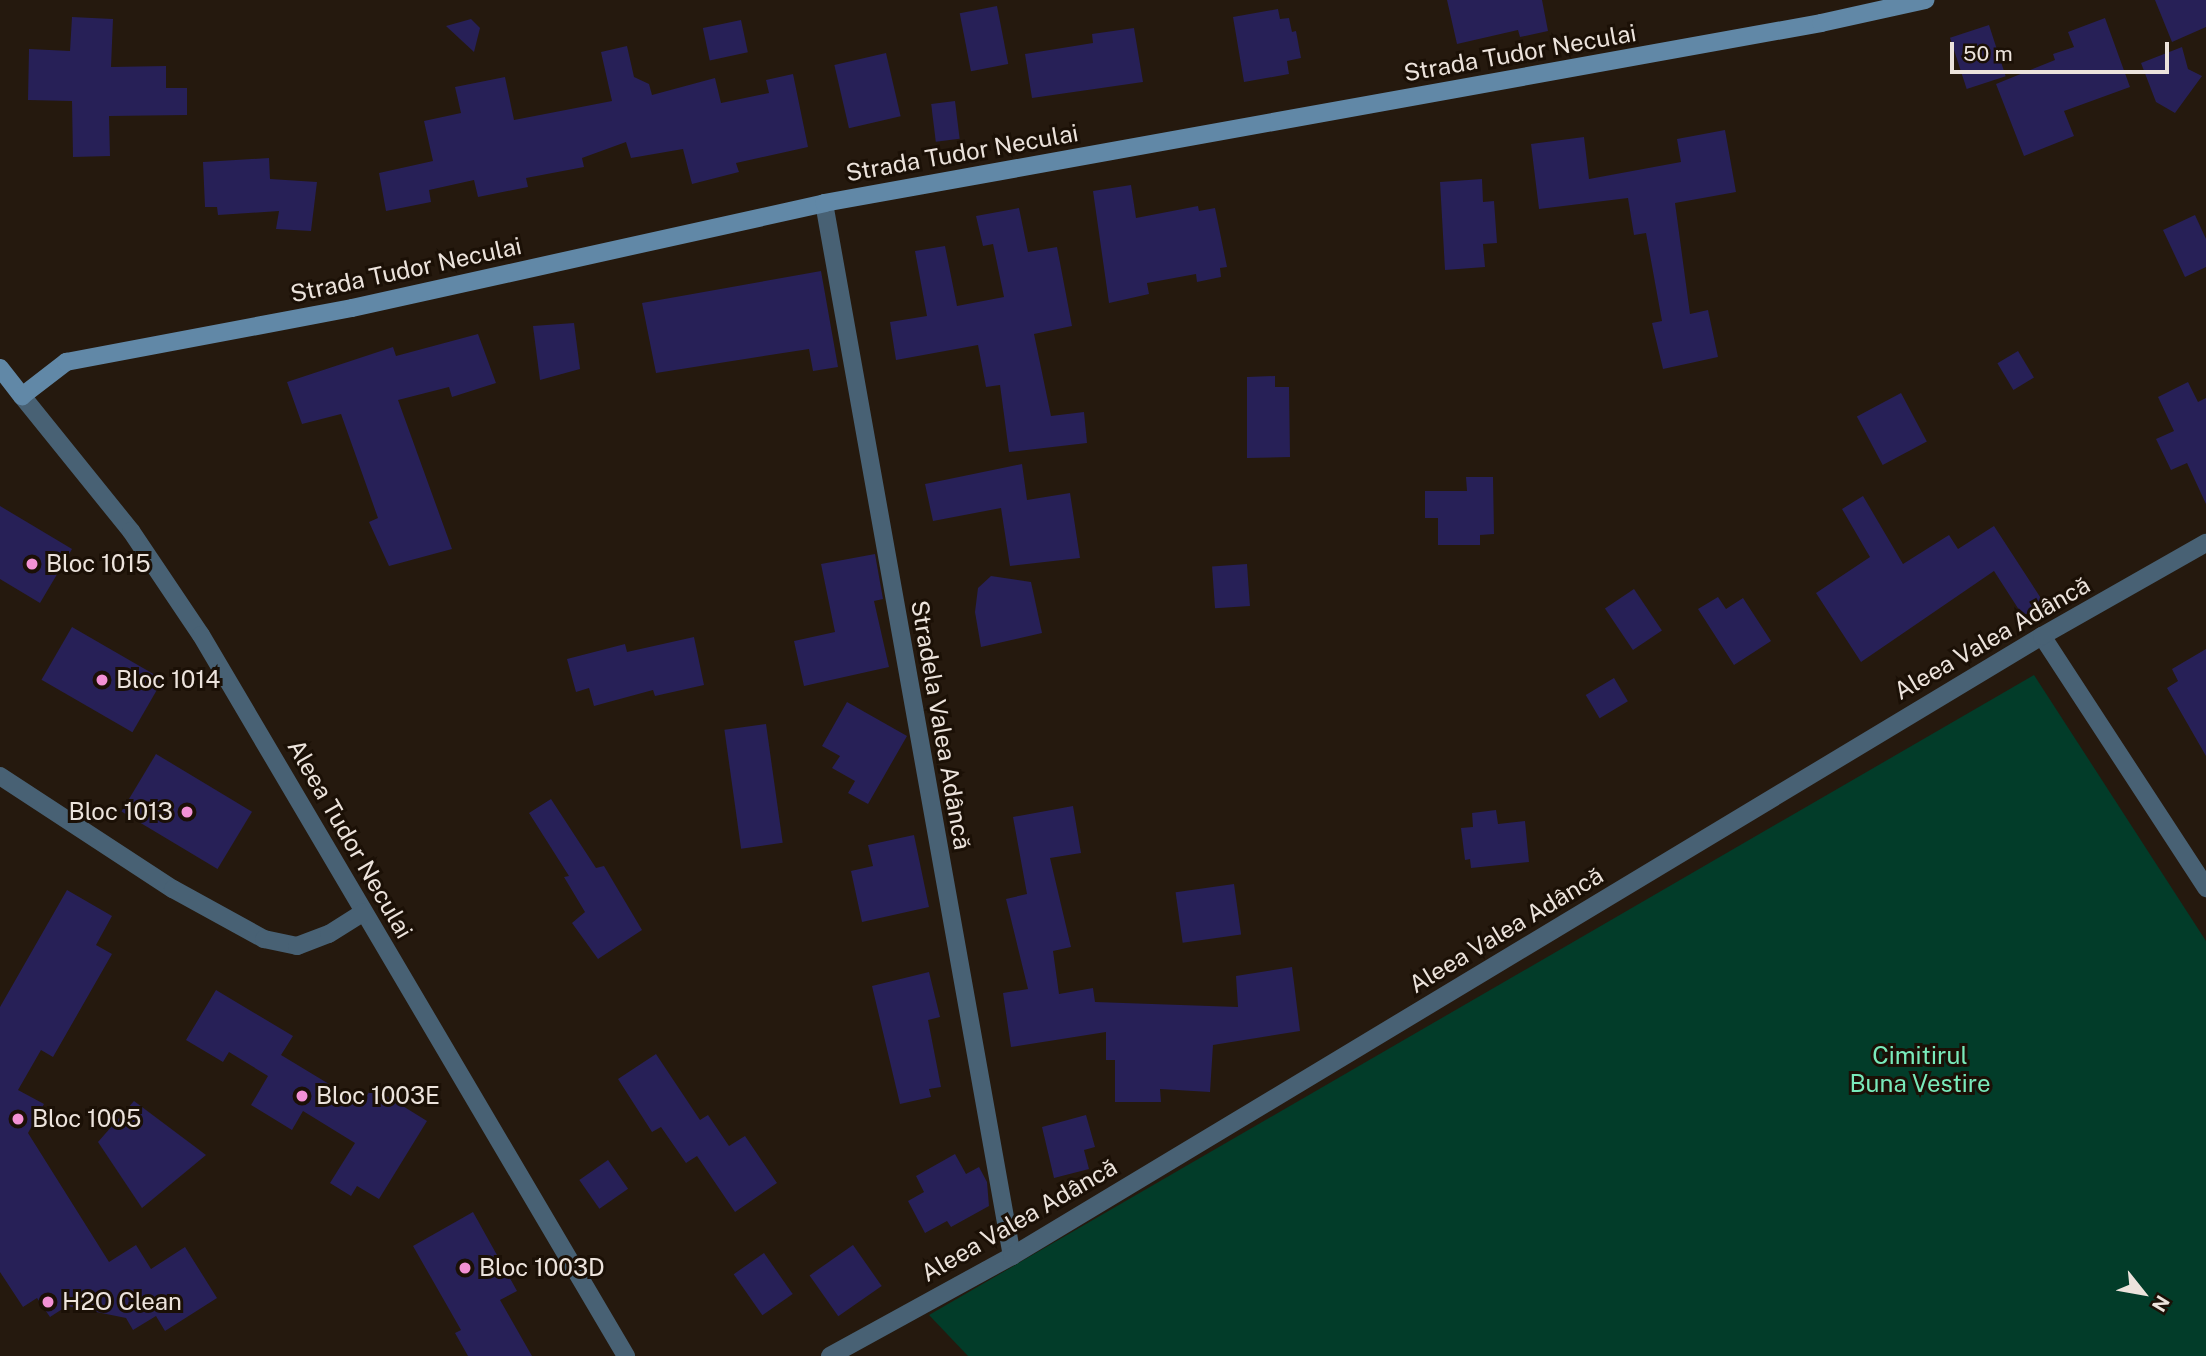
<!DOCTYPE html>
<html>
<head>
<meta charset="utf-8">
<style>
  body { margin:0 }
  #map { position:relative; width:2206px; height:1356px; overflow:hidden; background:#25190e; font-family:"Public Sans",sans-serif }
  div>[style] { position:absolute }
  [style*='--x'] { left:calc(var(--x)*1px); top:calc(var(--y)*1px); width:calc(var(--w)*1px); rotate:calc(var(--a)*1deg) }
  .green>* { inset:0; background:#023c29 }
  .building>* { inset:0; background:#272057; transform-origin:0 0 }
  .street>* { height:18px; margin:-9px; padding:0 9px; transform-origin:9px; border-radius:9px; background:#486174 }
  .secondary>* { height:18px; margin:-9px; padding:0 9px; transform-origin:9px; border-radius:9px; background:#6188a7 }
  .dots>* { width:19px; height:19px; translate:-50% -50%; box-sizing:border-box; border:4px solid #1b1006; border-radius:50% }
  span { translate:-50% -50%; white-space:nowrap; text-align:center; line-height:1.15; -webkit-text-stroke:6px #1b1006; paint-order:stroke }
  .street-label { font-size:24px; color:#ece3dc }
  .poi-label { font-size:24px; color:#ece3dc }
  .left { translate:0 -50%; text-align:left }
  .right { translate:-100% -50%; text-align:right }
  .park-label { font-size:24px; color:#79ebbb }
  .north { position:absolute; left:2108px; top:1258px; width:70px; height:70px; -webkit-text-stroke:5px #1b1006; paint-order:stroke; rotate:121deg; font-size:19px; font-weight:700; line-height:28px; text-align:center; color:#ece3dc }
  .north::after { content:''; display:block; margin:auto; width:24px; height:32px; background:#ece3dc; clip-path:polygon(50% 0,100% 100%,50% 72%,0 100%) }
  .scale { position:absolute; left:1950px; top:42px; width:219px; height:32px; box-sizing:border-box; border:4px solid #ece3dc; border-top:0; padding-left:9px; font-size:21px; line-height:24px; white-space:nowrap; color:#ece3dc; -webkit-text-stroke:5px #1b1006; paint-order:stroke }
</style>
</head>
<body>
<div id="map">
  <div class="green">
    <i style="clip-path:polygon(2034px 675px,2206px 941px,2206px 1356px,968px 1356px,929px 1315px)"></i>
  </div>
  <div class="building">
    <i style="clip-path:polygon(1447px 0,1542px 0,1548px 31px,1520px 37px,1518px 30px,1457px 44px)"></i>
    <i style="clip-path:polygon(2155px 0,2206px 0,2206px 27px,2172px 42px)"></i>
    <i style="left:997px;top:6px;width:59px;height:38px;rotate:79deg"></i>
    <i style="clip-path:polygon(1278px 9px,1280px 19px,1289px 18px,1292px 32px,1296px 31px,1301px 58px,1287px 61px,1289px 74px,1244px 82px,1233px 17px)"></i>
    <i style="clip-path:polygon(72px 17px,113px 19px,111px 67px,166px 66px,166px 88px,187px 88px,187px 115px,109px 116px,110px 156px,73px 157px,72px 101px,28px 100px,29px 49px,70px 51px)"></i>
    <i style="clip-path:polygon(2105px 18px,2130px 87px,2064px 111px,2074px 136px,2024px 156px,1996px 84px,2055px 60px,2053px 54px,2074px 47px,2068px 32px)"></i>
    <i style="clip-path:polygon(471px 19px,480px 28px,474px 52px,446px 26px)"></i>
    <i style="left:741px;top:20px;width:33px;height:39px;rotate:78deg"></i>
    <i style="left:1989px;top:25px;width:54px;height:41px;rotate:72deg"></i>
    <i style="clip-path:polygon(1134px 28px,1143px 82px,1032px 98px,1025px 54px,1093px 43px,1092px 34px)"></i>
    <i style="clip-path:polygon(627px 46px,634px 77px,649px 84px,652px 95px,715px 78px,721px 103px,769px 93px,766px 80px,793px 74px,808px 147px,736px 163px,739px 172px,692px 184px,683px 149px,631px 158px,626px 142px,582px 158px,584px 167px,526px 178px,528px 187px,478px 197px,474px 180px,429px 190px,431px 202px,386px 211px,379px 173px,433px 161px,424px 121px,461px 113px,455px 87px,505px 77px,514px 120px,612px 101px,601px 52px)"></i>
    <i style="clip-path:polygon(2182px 47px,2188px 69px,2202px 76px,2175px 113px,2156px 102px,2141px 63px)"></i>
    <i style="left:886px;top:53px;width:65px;height:53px;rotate:77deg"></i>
    <i style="left:955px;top:101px;width:38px;height:24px;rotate:83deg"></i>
    <i style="clip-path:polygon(1725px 130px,1736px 192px,1675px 203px,1690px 314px,1708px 310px,1718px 357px,1663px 369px,1652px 323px,1662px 321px,1646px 233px,1634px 235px,1628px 198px,1539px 209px,1531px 144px,1584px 137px,1589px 179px,1681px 162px,1677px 139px)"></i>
    <i style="clip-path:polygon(269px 158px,270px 179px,317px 182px,311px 231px,276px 229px,279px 211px,218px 215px,217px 207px,205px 207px,203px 162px)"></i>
    <i style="clip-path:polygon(1482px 179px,1483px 202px,1494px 201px,1497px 243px,1483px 244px,1485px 267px,1445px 270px,1440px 182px)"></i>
    <i style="clip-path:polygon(1131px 185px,1136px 218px,1198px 206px,1199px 211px,1215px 208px,1227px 267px,1220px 268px,1221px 277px,1197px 282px,1196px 274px,1147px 283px,1149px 294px,1109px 303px,1093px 191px)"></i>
    <i style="clip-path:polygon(1019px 208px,1028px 252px,1057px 247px,1072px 326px,1034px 334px,1051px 416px,1084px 412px,1087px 443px,1009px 452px,1000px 385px,986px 387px,978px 345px,896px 360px,890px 322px,927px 316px,915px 251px,945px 246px,957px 306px,1004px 297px,993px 244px,983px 246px,976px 216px)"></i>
    <i style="clip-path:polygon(2195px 215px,2206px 239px,2206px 267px,2185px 277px,2163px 230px)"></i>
    <i style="clip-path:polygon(821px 271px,838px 367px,813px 371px,809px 349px,656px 373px,642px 303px)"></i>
    <i style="clip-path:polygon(574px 323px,580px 369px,540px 380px,533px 326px)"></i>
    <i style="clip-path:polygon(478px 334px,496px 383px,452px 397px,449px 387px,398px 400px,452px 549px,389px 566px,369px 522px,378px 518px,341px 414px,302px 424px,287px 382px,393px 347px,396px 356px)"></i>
    <i style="left:2018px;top:351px;width:31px;height:24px;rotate:59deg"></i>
    <i style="clip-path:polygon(1275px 376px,1275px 387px,1289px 387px,1290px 457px,1247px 458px,1247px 377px)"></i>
    <i style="clip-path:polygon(2188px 382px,2198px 402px,2206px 398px,2206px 504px,2187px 463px,2171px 470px,2156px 439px,2174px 431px,2158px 397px)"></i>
    <i style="left:1901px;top:393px;width:55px;height:50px;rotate:62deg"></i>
    <i style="clip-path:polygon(1022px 464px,1027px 500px,1070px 493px,1080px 558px,1010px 566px,1001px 508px,933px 521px,925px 484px)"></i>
    <i style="clip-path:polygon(1466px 477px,1493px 477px,1494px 534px,1480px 535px,1480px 545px,1438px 545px,1438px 518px,1425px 518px,1425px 491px,1467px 491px)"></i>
    <i style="clip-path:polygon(1863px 496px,1903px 564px,1949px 535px,1958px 549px,1994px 526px,2044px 603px,2023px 616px,1994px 571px,1861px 662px,1816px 593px,1870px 557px,1842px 509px)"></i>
    <i style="clip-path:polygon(0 506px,72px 549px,40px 603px,0 579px)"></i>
    <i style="clip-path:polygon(875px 554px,883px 599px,874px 601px,889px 667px,804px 686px,794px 641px,835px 632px,821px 564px)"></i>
    <i style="left:1247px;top:564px;width:42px;height:35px;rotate:86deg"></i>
    <i style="clip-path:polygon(991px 576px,1031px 582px,1042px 633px,981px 647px,975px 612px,978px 588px)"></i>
    <i style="left:1634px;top:589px;width:50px;height:35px;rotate:56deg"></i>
    <i style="clip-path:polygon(1718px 597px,1726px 609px,1743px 598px,1771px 641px,1734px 665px,1698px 609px)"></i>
    <i style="left:72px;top:627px;width:105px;height:61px;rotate:30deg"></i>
    <i style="clip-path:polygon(694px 637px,704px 685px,655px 696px,653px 690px,594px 706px,589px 688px,576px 692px,567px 659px,625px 644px,627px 652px)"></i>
    <i style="clip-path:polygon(2206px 649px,2206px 756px,2167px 688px,2178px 681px,2172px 669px)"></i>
    <i style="left:1614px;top:678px;width:27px;height:33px;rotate:59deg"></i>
    <i style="clip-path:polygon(847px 702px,907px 736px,868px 804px,848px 793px,855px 781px,832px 768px,840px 756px,822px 746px)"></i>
    <i style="left:766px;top:724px;width:120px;height:42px;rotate:82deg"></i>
    <i style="left:156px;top:754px;width:112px;height:67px;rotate:31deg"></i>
    <i style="clip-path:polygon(551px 799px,596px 868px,604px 866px,642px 930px,598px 959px,572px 923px,585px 912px,564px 877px,569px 876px,529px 813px)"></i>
    <i style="clip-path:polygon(1073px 806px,1081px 853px,1050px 858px,1071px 947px,1053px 951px,1059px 994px,1093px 988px,1095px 1002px,1238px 1007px,1236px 976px,1292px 967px,1300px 1031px,1213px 1045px,1210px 1092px,1160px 1089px,1161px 1102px,1115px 1102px,1115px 1060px,1106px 1060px,1106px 1032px,1011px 1047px,1003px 993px,1028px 989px,1006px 899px,1027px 894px,1013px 817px)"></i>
    <i style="clip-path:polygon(1496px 810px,1498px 824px,1525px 821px,1529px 862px,1471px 868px,1470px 859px,1465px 860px,1461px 828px,1473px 827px,1472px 813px)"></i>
    <i style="clip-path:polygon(914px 835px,929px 907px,862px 922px,851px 871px,873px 866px,868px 845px)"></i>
    <i style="left:1234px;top:884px;width:51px;height:59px;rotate:82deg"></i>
    <i style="clip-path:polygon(67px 890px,112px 916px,96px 945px,112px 954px,53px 1057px,41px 1050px,18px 1090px,44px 1104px,28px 1133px,109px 1262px,136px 1245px,151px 1269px,185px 1247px,217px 1298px,165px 1331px,156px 1316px,133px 1330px,126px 1318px,67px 1306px,50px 1317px,37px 1298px,23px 1307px,0 1272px,0 1007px)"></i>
    <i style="clip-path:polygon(929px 972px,940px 1017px,928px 1020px,941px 1087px,929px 1089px,931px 1097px,900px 1104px,872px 986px)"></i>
    <i style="clip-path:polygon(216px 990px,293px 1036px,281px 1055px,362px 1104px,372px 1087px,427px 1121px,379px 1199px,357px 1186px,351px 1196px,330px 1183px,355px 1143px,303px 1111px,292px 1130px,251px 1105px,268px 1076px,229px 1052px,223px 1062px,186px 1040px)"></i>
    <i style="clip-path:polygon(656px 1054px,700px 1120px,708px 1115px,729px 1146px,745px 1136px,777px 1183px,735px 1212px,697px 1156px,686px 1163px,661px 1127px,652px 1132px,618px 1079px)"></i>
    <i style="clip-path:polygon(134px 1101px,206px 1155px,142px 1208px,98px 1142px)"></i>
    <i style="clip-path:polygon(1086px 1115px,1095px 1147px,1084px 1150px,1089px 1169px,1054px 1178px,1042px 1127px)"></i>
    <i style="clip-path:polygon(955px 1154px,966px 1174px,979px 1167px,987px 1182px,989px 1206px,951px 1227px,947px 1221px,925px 1233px,908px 1201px,924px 1192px,916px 1176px)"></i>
    <i style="left:608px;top:1160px;width:35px;height:35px;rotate:55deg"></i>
    <i style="clip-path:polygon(473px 1212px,517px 1291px,500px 1300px,532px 1356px,468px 1356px,455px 1333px,461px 1330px,413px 1246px)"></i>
    <i style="left:853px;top:1245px;width:50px;height:53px;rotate:55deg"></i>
    <i style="left:764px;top:1253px;width:50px;height:37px;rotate:55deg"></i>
  </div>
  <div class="street">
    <i style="--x:824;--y:203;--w:1070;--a:79.88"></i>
    <i style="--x:22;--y:396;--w:174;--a:51.1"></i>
    <i style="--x:131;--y:531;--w:125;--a:56.1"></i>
    <i style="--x:201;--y:635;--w:837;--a:59.48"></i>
    <i style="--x:2042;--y:636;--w:301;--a:56.9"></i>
    <i style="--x:0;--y:776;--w:207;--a:33.2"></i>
    <i style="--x:173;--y:889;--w:104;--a:28.8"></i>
    <i style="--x:264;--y:939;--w:34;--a:12"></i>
    <i style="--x:297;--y:946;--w:34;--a:-21"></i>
    <i style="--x:329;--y:934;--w:41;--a:-32.2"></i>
    <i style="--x:830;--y:1356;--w:208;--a:-28.8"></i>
    <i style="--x:1012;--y:1256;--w:1202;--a:-31.05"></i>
    <i style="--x:2042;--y:636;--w:189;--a:-29.6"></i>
  </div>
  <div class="secondary">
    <i style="--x:0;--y:368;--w:36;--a:52"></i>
    <i style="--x:22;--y:396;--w:56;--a:-37.7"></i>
    <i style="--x:66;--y:362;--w:291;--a:-10.7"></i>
    <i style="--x:352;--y:308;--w:484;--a:-12.5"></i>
    <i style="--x:824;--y:203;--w:1013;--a:-10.23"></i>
    <i style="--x:1821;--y:23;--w:107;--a:-12.5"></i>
  </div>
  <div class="dots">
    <i style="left:32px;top:564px;background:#f391d5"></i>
    <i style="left:102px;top:680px;background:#f391d5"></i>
    <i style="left:187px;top:812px;background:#f391d5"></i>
    <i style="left:302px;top:1096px;background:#f391d5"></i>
    <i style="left:18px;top:1119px;background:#f391d5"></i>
    <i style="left:465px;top:1268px;background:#f391d5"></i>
    <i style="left:48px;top:1302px;background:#f391d5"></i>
  </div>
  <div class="street-label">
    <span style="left:1520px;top:53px;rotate:-10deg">Strada Tudor Neculai</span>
    <span style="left:962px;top:153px;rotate:-10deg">Strada Tudor Neculai</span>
    <span style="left:406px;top:270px;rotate:-12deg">Strada Tudor Neculai</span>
    <span style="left:1992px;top:638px;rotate:-30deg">Aleea Valea Adâncă</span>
    <span style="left:941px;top:725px;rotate:80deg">Stradela Valea Adâncă</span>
    <span style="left:350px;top:839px;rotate:60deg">Aleea Tudor Neculai</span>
    <span style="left:1506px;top:930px;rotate:-31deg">Aleea Valea Adâncă</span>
    <span style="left:1019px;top:1220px;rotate:-30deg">Aleea Valea Adâncă</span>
  </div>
  <div class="poi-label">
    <span class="left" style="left:46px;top:564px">Bloc 1015</span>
    <span class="left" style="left:116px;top:680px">Bloc 1014</span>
    <span class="right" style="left:173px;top:812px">Bloc 1013</span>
    <span class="left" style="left:316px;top:1096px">Bloc 1003E</span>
    <span class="left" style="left:32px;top:1119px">Bloc 1005</span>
    <span class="left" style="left:479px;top:1268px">Bloc 1003D</span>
    <span class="left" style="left:62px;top:1302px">H2O Clean</span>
  </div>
  <div class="park-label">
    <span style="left:1920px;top:1070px">Cimitirul<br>Buna Vestire</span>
  </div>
  <div class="north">N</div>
  <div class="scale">50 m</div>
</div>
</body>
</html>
